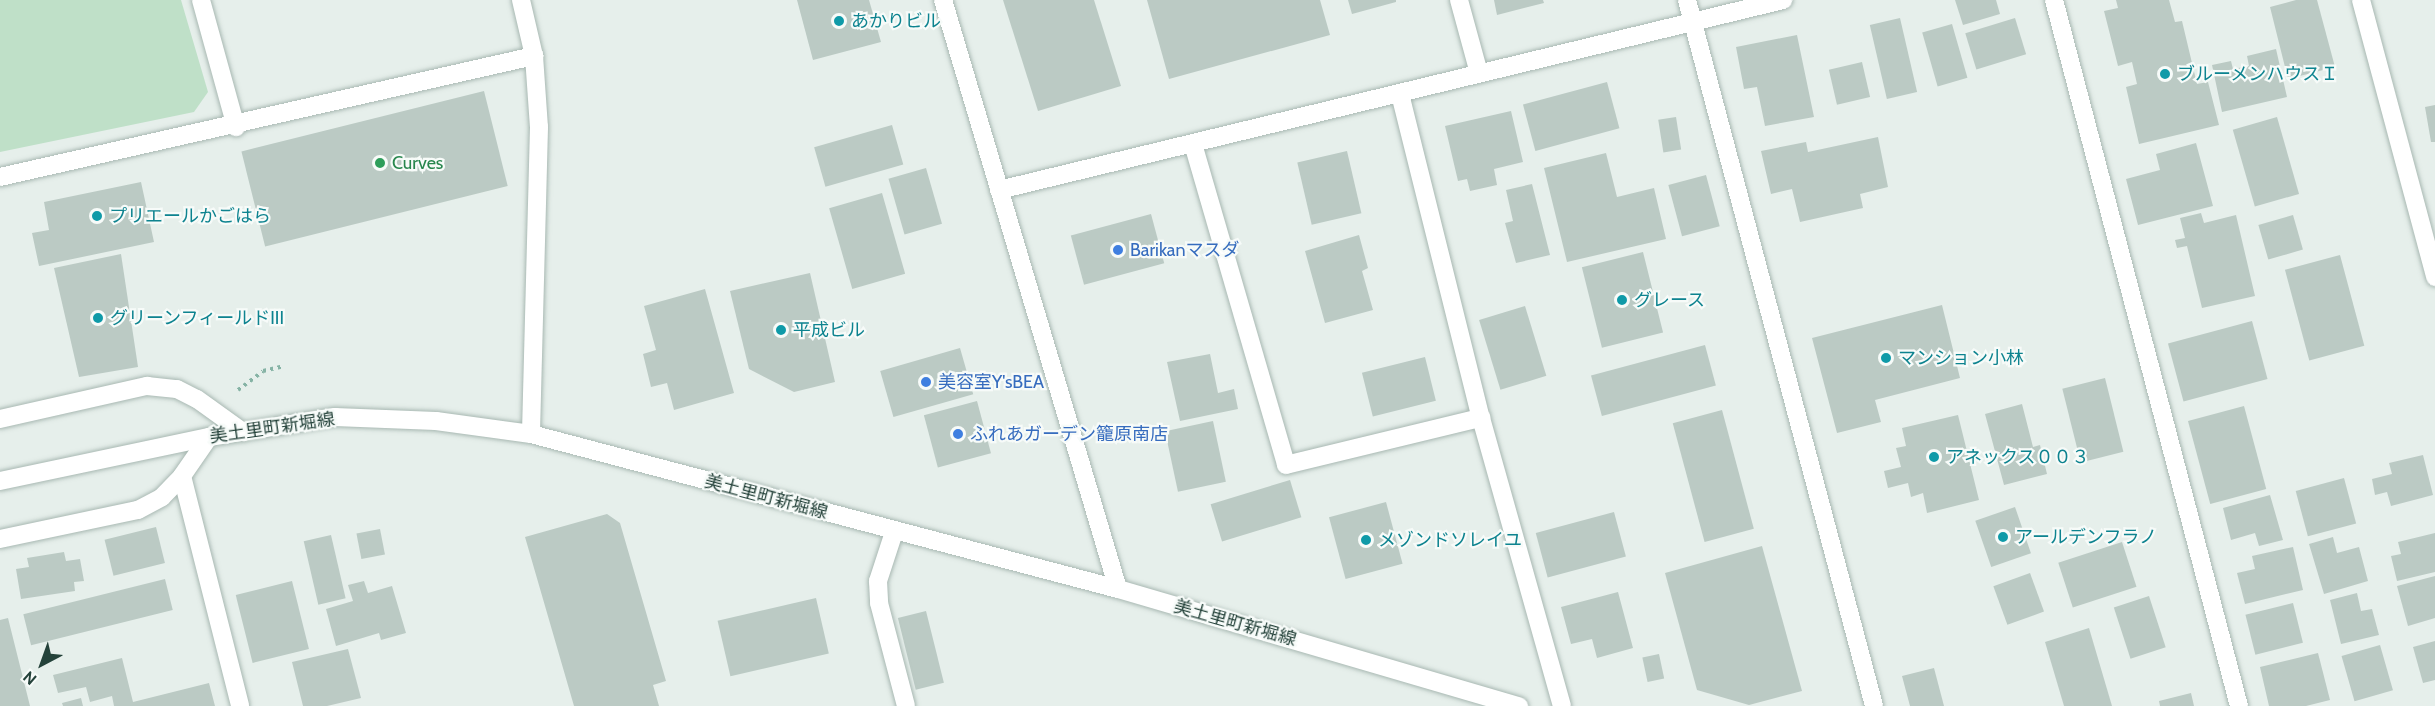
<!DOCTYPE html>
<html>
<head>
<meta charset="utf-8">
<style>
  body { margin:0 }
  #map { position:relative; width:2435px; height:706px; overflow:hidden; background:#e6efeb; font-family:Cabin,"Noto Sans JP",sans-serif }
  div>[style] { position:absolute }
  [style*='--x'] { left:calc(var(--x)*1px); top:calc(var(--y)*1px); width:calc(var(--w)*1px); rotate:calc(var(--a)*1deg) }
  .green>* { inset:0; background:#bfe0c8 }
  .building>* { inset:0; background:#bbcac4; transform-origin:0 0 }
  .path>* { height:4px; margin-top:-2px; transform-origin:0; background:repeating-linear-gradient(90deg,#86b3a5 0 3px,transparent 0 7.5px) }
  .roads { filter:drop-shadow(0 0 2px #a8b8b2) drop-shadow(0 0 2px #a8b8b2) }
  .lane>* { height:18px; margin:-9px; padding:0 9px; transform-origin:9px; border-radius:9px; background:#fff }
  .street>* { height:18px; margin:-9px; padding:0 9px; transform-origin:9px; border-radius:9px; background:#fff }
  .secondary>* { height:18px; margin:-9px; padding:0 9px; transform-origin:9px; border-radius:9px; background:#fff }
  .dots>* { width:16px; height:16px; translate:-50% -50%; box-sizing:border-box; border:3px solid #f7fbf9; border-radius:50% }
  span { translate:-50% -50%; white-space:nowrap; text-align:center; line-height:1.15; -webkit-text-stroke:4.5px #f7fbf9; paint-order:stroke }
  .culture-label { font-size:18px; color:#0d838f }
  .left { translate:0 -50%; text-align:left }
  .leisure-label { font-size:18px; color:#27864d }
  .shop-label { font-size:18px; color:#366cbe }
  .street-label { font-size:18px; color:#24423a }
  .north { position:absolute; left:12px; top:634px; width:60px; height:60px; -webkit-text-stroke:4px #f7fbf9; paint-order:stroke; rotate:221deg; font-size:16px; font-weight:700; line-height:24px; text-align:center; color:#24423a }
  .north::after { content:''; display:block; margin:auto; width:21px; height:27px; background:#24423a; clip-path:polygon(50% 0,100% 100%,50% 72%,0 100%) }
</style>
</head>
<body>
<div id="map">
  <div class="green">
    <i style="clip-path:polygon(0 0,181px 0,208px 92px,194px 112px,0 152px)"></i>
  </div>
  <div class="building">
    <i style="clip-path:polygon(797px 0,869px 0,881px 42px,813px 60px)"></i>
    <i style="clip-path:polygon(1003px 0,1094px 0,1121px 86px,1038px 111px)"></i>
    <i style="clip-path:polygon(1147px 0,1320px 0,1330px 35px,1169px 79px)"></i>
    <i style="clip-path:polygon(1348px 0,1396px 0,1396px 2px,1352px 14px)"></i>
    <i style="clip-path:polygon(1494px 0,1543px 0,1544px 3px,1497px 15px)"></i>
    <i style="clip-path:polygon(1955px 0,1996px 0,2000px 14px,1963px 25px)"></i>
    <i style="clip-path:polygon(2116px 0,2169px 0,2175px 22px,2182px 21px,2197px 84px,2208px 82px,2219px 125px,2139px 144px,2126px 87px,2137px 84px,2132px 62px,2118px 66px,2104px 11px,2118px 8px)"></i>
    <i style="clip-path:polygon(2296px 0,2317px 0,2335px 67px,2288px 79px,2270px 7px)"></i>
    <i style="left:1900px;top:18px;width:76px;height:31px;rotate:77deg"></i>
    <i style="left:2015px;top:18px;width:38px;height:52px;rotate:73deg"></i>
    <i style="left:1952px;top:24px;width:56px;height:31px;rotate:74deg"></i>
    <i style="clip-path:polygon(1797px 35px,1814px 117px,1765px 126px,1757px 87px,1744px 89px,1736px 47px)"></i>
    <i style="clip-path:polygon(2276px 49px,2287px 97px,2222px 112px,2212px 65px,2231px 61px,2233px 69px,2249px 66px,2247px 56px)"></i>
    <i style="left:1862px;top:62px;width:36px;height:34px;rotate:77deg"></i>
    <i style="left:1607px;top:82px;width:48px;height:87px;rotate:75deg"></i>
    <i style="left:484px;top:91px;width:98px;height:250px;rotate:76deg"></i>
    <i style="clip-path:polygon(2435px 105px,2435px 142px,2431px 142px,2425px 107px)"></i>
    <i style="clip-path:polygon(1511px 111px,1523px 162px,1494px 169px,1497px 185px,1470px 191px,1467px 179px,1458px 181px,1445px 126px)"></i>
    <i style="left:1676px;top:117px;width:33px;height:18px;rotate:81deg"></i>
    <i style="left:2277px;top:117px;width:80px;height:46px;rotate:74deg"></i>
    <i style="left:892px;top:125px;width:41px;height:81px;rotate:74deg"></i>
    <i style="clip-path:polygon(1878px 137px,1888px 187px,1860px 194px,1863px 208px,1800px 222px,1792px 189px,1771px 194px,1761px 151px,1806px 142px,1808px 152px)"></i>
    <i style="clip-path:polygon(2196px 143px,2213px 206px,2138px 225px,2126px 179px,2160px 170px,2156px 154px)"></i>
    <i style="left:1347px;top:151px;width:64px;height:51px;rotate:77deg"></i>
    <i style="clip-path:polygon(1606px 153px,1617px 197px,1654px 188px,1666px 239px,1567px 262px,1544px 168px)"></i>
    <i style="left:926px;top:168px;width:58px;height:39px;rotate:74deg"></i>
    <i style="left:1706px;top:175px;width:53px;height:39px;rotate:75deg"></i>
    <i style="clip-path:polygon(141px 182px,154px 242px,39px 266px,32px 233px,49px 230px,44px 202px)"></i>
    <i style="clip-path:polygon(1532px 184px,1550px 255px,1516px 263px,1505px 223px,1513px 221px,1506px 190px)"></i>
    <i style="left:882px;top:193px;width:84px;height:55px;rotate:74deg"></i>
    <i style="clip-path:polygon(2201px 213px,2204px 223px,2236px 215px,2255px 296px,2202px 308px,2187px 246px,2177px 248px,2175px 240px,2185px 238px,2180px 218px)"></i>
    <i style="left:1151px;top:214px;width:51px;height:83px;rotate:75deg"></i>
    <i style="left:2293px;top:215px;width:36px;height:36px;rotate:74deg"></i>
    <i style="clip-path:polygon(1359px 235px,1368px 268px,1362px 271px,1373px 310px,1325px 323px,1305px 251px)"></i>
    <i style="left:1643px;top:252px;width:83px;height:63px;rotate:76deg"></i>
    <i style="clip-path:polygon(121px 254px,138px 367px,79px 377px,54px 268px)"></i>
    <i style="left:2340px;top:255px;width:94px;height:57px;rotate:75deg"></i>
    <i style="clip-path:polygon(810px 273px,835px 382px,794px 392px,749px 369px,730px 291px)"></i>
    <i style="clip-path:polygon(705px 289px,734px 393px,674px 410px,667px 383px,651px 387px,643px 354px,656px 350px,644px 306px)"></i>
    <i style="clip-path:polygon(1942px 305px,1960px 378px,1875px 400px,1881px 422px,1837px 433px,1812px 338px)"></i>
    <i style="left:1525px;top:306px;width:73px;height:48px;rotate:73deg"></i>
    <i style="left:2252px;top:321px;width:60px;height:87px;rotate:75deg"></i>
    <i style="left:1705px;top:345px;width:42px;height:118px;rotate:75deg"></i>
    <i style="left:960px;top:348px;width:48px;height:83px;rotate:74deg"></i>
    <i style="clip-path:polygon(1210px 354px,1218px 393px,1234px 389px,1238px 409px,1180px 421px,1167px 362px)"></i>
    <i style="left:1425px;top:357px;width:45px;height:65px;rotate:76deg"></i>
    <i style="left:2105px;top:378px;width:76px;height:44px;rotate:76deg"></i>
    <i style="left:977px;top:401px;width:54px;height:55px;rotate:75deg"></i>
    <i style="clip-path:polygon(2022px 404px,2033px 447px,2040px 445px,2047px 474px,2004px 485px,1985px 414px)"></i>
    <i style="left:2244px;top:406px;width:86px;height:58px;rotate:75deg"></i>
    <i style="left:1722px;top:410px;width:123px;height:51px;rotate:75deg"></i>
    <i style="clip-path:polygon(1958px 415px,1979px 500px,1927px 513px,1923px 493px,1911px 497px,1908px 483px,1888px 488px,1884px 471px,1901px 467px,1896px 448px,1906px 446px,1902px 428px)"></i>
    <i style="left:1213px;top:421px;width:62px;height:49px;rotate:78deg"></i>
    <i style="clip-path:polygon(2423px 455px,2433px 495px,2391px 506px,2387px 492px,2375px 495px,2372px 479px,2392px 474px,2389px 463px)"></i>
    <i style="left:2344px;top:478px;width:47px;height:50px;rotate:75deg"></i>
    <i style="left:1290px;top:480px;width:39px;height:83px;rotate:73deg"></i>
    <i style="clip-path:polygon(2270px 495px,2283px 540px,2259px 546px,2255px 533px,2231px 540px,2223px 508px)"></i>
    <i style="left:1386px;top:502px;width:64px;height:59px;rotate:75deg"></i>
    <i style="left:2015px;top:507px;width:49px;height:42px;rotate:71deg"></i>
    <i style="left:1614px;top:512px;width:46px;height:81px;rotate:75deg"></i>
    <i style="clip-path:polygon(607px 514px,620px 523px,666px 681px,653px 685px,659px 706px,574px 706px,525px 537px)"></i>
    <i style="left:156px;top:527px;width:37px;height:53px;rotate:76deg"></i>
    <i style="left:380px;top:529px;width:26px;height:24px;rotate:79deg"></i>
    <i style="clip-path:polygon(2435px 533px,2435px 572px,2397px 581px,2391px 556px,2401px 554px,2398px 542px)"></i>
    <i style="left:331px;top:535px;width:65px;height:28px;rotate:77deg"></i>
    <i style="clip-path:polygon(2333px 537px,2337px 553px,2359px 547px,2368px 581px,2324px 594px,2309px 544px)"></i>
    <i style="left:2122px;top:542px;width:47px;height:67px;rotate:72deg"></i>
    <i style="clip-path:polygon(1762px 546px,1802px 691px,1749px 705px,1697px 690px,1665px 573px)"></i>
    <i style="clip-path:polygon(2293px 547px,2303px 590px,2245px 604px,2237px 573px,2255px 569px,2252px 556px)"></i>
    <i style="clip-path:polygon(64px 552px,66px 561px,80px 559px,84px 581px,74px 582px,75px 591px,21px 599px,16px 569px,29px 567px,27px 558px)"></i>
    <i style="left:2030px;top:573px;width:41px;height:39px;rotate:70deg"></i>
    <i style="clip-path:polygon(2435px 576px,2435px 618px,2408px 626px,2397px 586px)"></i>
    <i style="left:165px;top:579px;width:32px;height:146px;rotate:76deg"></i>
    <i style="left:292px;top:581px;width:70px;height:58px;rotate:76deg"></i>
    <i style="clip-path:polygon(364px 581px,368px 593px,392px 586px,406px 633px,381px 640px,379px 633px,336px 646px,326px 609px,353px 601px,348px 585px)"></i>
    <i style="clip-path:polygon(1618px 592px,1633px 648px,1597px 658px,1592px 639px,1571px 644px,1561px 607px)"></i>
    <i style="clip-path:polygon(2357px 593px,2361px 611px,2372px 609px,2379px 635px,2341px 644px,2330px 600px)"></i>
    <i style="left:2149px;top:596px;width:54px;height:37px;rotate:72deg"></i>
    <i style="left:816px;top:598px;width:57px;height:101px;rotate:77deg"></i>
    <i style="left:2293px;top:603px;width:41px;height:49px;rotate:76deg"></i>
    <i style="left:926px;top:611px;width:74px;height:29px;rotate:76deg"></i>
    <i style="clip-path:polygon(8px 618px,30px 706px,0 706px,0 620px)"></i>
    <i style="clip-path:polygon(2089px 628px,2112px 706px,2064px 706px,2045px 642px)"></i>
    <i style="clip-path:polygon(2435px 641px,2435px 680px,2423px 683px,2413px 647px)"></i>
    <i style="left:2380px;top:645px;width:47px;height:40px;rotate:74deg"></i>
    <i style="clip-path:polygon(348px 649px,361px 698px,327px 706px,303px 706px,292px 662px)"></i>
    <i style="clip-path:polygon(2318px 653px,2330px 700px,2306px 706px,2269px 706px,2260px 667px)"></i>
    <i style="left:1659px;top:654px;width:25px;height:17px;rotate:78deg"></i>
    <i style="clip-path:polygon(122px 658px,133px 702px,209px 683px,215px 706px,114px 706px,112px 696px,90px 702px,86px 687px,58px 693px,53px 675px)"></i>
    <i style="clip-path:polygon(1934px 668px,1944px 706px,1910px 706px,1902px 676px)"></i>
    <i style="clip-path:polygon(2191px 693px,2194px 706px,2160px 706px,2159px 701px)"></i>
    <i style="clip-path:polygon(81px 698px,83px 706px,63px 706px,62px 703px)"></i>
  </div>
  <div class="path">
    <i style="--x:238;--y:390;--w:31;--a:-37"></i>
    <i style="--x:263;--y:371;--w:22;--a:-13"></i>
  </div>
  <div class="roads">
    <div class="lane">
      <i style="--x:894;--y:532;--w:52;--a:108.1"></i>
      <i style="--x:878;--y:581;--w:22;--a:87"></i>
      <i style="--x:879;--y:603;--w:106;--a:75.3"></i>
    </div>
    <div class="street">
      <i style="--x:201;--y:0;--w:132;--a:74.6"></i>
      <i style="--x:521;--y:0;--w:57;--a:76.9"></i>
      <i style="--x:534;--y:56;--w:71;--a:86"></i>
      <i style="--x:539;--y:127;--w:307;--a:91.5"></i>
      <i style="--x:1459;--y:0;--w:76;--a:74.7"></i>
      <i style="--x:1687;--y:0;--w:730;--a:75.16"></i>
      <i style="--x:2054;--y:0;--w:730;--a:75.32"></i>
      <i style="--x:2361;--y:0;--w:287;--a:75"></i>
      <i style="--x:1400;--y:94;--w:334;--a:76"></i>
      <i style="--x:1481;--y:418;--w:299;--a:74.3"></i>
      <i style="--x:1193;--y:144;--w:334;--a:73.8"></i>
      <i style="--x:1286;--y:465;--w:201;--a:-13.6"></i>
      <i style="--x:0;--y:177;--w:548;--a:-12.77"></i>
      <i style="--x:999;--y:190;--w:807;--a:-13.62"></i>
      <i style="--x:0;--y:419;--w:151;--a:-12.7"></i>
      <i style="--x:147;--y:386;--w:30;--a:6"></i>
      <i style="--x:177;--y:389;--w:22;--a:27"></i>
      <i style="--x:197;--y:399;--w:57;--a:35.7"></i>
      <i style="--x:209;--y:437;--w:47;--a:124.7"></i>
      <i style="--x:182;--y:476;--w:237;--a:75.8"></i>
      <i style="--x:0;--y:539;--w:141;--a:-11.9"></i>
      <i style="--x:138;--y:510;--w:27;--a:-28"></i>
      <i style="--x:162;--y:497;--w:29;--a:-46"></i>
    </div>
    <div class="secondary">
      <i style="--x:943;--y:0;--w:614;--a:73.45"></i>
      <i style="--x:0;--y:481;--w:214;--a:-11.9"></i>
      <i style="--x:209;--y:437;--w:128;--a:-9"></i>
      <i style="--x:335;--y:417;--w:101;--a:2.3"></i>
      <i style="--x:436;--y:421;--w:96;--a:7.8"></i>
      <i style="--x:531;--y:434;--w:607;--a:14.79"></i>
      <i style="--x:1118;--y:589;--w:418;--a:16.3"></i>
    </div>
  </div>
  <div class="dots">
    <i style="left:839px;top:21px;background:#0f9aa8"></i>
    <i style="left:2165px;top:74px;background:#0f9aa8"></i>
    <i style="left:380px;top:163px;background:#2e9e5b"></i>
    <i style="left:97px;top:216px;background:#0f9aa8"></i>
    <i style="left:1118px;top:250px;background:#3f7fe0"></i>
    <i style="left:1622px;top:300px;background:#0f9aa8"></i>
    <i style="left:98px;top:318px;background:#0f9aa8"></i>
    <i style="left:781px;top:330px;background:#0f9aa8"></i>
    <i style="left:1886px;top:358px;background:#0f9aa8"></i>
    <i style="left:926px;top:382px;background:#3f7fe0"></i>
    <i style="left:958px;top:434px;background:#3f7fe0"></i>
    <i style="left:1934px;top:457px;background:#0f9aa8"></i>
    <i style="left:2003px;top:537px;background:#0f9aa8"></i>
    <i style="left:1366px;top:540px;background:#0f9aa8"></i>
  </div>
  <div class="culture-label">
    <span class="left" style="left:851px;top:21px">あかりビル</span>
    <span class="left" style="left:2177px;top:74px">ブルーメンハウスＩ</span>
    <span class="left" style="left:109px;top:216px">プリエールかごはら</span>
    <span class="left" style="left:1634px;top:300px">グレース</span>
    <span class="left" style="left:110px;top:318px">グリーンフィールドIII</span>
    <span class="left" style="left:793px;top:330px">平成ビル</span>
    <span class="left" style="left:1898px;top:358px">マンション小林</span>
    <span class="left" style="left:1946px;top:457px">アネックス００３</span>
    <span class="left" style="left:2015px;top:537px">アールデンフラノ</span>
    <span class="left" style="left:1378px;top:540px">メゾンドソレイユ</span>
  </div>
  <div class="leisure-label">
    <span class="left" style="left:392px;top:163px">Curves</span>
  </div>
  <div class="shop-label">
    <span class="left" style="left:1130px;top:250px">Barikanマスダ</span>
    <span class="left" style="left:938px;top:382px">美容室Y'sBEA</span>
    <span class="left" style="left:970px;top:434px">ふれあガーデン籠原南店</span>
  </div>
  <div class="street-label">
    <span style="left:272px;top:428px;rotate:-8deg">美土里町新堀線</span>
    <span style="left:766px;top:497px;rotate:15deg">美土里町新堀線</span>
    <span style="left:1235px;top:623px;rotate:16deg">美土里町新堀線</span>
  </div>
  <div class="north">N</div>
</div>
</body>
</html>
